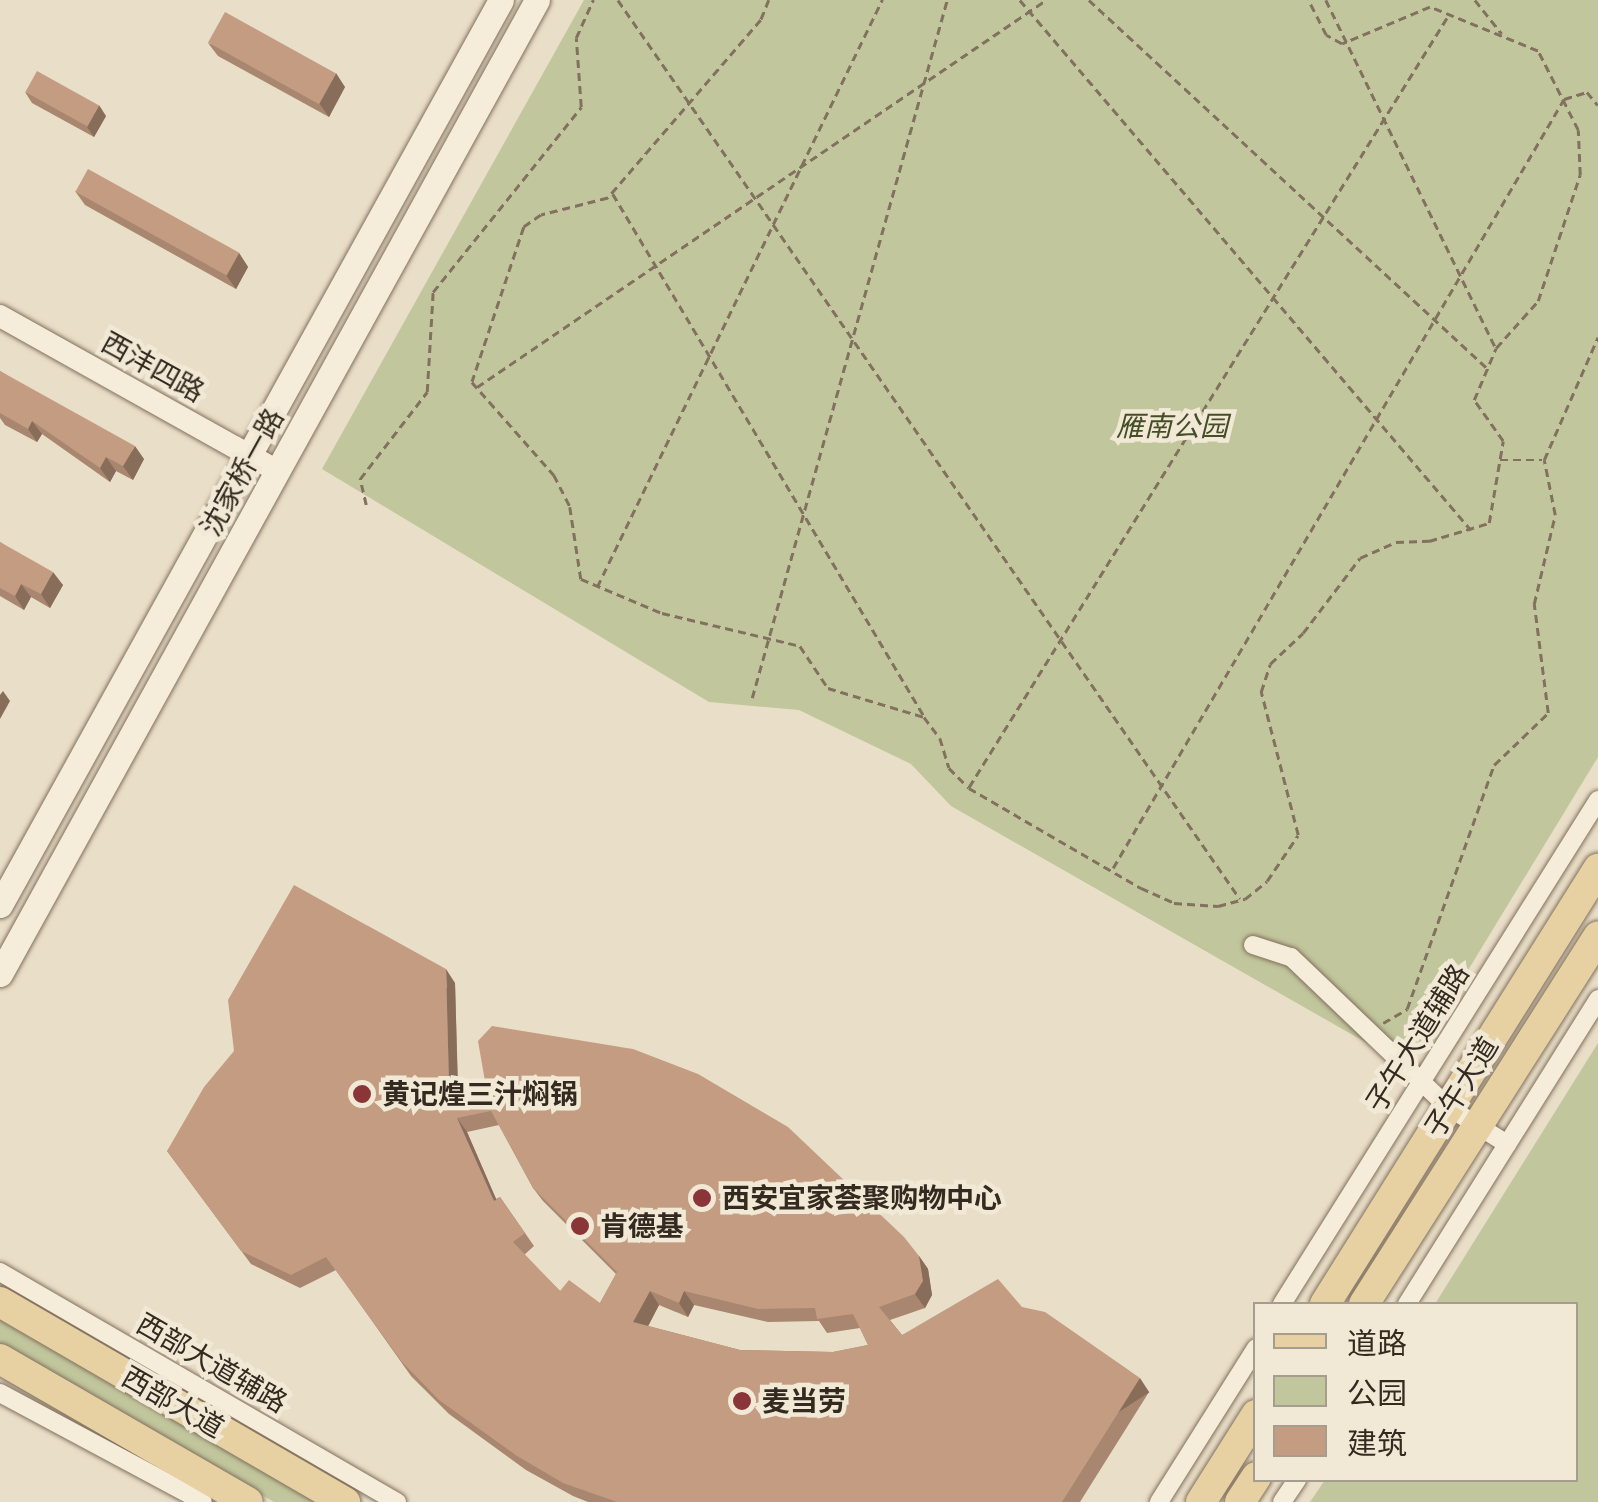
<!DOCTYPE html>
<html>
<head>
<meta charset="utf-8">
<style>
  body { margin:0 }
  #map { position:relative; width:1598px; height:1502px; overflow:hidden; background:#e9dec7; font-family:"IBM Plex Serif","Noto Sans SC",serif }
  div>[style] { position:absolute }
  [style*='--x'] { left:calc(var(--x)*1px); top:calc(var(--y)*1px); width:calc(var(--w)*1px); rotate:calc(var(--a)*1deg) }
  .green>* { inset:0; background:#c1c69c }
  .path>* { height:2.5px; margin-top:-1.25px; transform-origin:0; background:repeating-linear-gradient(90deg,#82715e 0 8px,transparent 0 13px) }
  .roads { filter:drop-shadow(0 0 2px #82715e) drop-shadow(0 0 2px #82715e) }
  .minor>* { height:18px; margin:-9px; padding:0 9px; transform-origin:9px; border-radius:9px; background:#f5ecd9 }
  .tertiary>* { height:22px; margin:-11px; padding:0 11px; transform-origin:11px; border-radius:11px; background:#f5ecd9 }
  .secondary>* { height:25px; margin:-12.5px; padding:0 12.5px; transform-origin:12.5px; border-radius:12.5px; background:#f5ecd9 }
  .primary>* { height:30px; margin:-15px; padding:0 15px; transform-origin:15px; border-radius:15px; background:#e7d1a3 }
  .wall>* { inset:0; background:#a8866f }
  .shaded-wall>* { inset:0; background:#886d5a; transform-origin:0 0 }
  .building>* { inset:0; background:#c39c81; transform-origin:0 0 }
  .dots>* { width:28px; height:28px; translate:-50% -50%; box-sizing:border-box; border:5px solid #f1e9d5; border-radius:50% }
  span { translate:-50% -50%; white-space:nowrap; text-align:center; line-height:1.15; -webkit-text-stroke:9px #f1e9d5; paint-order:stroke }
  .street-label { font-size:28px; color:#342a20 }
  .park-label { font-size:28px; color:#454e29; font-style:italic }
  .poi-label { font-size:28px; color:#342a20; font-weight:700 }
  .left { translate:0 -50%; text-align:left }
  .legend { position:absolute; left:1253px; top:1302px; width:325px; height:180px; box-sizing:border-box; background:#f1e9d5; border:2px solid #a59d8d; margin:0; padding:12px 18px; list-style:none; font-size:30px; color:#342a20 }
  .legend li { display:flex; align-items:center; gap:20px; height:50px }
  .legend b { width:50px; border:2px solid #a59d8d }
</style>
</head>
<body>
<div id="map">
  <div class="green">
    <i style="clip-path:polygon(584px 0,1598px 0,1598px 757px,1409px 1067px,951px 806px,911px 764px,799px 710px,709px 702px,322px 469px)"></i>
    <i style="clip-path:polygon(1598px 1043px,1598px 1502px,1310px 1502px,1325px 1480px,1576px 1480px,1576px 1304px,1435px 1304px)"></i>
    <i style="clip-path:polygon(0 1319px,318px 1502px,274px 1502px,0 1344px)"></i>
  </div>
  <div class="path">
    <i style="--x:618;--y:0;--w:1093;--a:55.32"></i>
    <i style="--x:769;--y:0;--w:22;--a:112"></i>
    <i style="--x:761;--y:20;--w:235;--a:130.7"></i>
    <i style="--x:608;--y:198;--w:69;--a:165.8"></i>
    <i style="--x:541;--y:215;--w:21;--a:145"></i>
    <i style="--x:524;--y:227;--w:163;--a:108.5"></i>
    <i style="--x:472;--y:382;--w:124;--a:48.6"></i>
    <i style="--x:554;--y:475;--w:36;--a:63"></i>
    <i style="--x:570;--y:507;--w:73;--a:81.3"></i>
    <i style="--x:581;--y:579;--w:88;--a:22.8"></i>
    <i style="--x:662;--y:613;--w:142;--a:13.4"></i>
    <i style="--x:800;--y:646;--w:50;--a:56.3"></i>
    <i style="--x:828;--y:688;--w:100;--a:16.8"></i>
    <i style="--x:924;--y:717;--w:26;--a:53"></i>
    <i style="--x:940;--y:738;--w:31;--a:73"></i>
    <i style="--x:949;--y:768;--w:28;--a:45"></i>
    <i style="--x:969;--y:788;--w:199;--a:30.2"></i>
    <i style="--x:1141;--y:888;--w:36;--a:24"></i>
    <i style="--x:1174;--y:903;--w:44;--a:3.9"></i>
    <i style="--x:1218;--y:906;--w:28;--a:-15"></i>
    <i style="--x:1245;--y:899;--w:28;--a:-39"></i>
    <i style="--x:1267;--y:881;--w:55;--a:-56"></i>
    <i style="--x:1298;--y:835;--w:148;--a:-104.5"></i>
    <i style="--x:1261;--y:692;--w:29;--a:-72"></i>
    <i style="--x:1270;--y:664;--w:45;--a:-43.2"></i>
    <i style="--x:1303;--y:633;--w:94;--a:-52.8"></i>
    <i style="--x:1360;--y:558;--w:39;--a:-24"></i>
    <i style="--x:1396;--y:542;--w:33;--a:-2"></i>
    <i style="--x:1429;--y:541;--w:63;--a:-16.7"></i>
    <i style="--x:1489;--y:523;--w:83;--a:-80.3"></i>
    <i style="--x:1503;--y:441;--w:50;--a:-125.3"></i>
    <i style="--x:1474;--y:400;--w:56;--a:-67.1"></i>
    <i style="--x:1496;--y:348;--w:63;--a:-48.2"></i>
    <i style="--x:1538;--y:301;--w:133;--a:-71.6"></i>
    <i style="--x:1580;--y:175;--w:45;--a:-92.5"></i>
    <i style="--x:1578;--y:130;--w:89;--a:-116.9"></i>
    <i style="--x:1538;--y:51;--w:117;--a:-157.8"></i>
    <i style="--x:1430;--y:7;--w:95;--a:157.2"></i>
    <i style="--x:1342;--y:44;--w:18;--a:-151"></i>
    <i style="--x:1326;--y:35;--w:39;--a:-117"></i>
    <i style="--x:1020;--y:0;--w:696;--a:49.6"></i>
    <i style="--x:1089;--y:0;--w:542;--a:42.76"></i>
    <i style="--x:1326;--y:0;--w:387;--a:64"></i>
    <i style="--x:1475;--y:0;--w:43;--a:51.5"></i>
    <i style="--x:613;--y:194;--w:608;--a:59.21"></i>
    <i style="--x:477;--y:387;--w:688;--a:-34.22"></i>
    <i style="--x:1500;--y:460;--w:42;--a:0"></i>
    <i style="--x:366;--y:505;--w:27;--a:-103"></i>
    <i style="--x:360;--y:479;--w:110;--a:-52.4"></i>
    <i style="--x:427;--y:392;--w:100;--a:-86.6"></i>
    <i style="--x:433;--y:292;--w:237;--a:-51.3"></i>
    <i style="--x:581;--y:107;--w:69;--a:-94.1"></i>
    <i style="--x:576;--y:38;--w:42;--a:-65.9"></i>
    <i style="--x:597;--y:587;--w:653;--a:-64.1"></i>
    <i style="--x:752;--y:698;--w:725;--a:-74.39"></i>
    <i style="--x:969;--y:787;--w:908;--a:-58.15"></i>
    <i style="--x:1113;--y:868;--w:891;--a:-59.61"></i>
    <i style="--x:1564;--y:99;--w:24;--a:-17"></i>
    <i style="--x:1587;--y:92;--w:17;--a:50"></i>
    <i style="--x:1383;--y:1023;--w:28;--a:-30"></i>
    <i style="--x:1407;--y:1009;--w:259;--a:-70.4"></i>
    <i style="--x:1494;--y:765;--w:75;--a:-43.9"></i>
    <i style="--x:1548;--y:713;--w:110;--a:-97.3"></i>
    <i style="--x:1534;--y:604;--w:91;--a:-76.7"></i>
    <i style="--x:1555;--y:515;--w:56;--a:-101.3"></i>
    <i style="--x:1544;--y:460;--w:134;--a:-66.3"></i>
  </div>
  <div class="roads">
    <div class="minor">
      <i style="--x:1253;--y:945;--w:40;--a:18"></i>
      <i style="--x:1291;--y:957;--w:217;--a:43.7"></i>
      <i style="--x:1448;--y:1107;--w:70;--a:32.1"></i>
      <i style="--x:0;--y:1272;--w:459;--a:30.1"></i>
      <i style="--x:1282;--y:1304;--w:595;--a:-57.91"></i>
      <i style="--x:1407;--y:1304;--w:360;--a:-57.9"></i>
      <i style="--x:0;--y:1393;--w:230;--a:28.2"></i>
      <i style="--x:1159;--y:1502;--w:182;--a:-57.8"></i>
      <i style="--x:1282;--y:1502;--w:27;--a:-56"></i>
    </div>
    <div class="tertiary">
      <i style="--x:0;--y:316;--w:317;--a:29.2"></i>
    </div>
    <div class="secondary">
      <i style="--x:0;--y:905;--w:1034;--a:-61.03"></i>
      <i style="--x:0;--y:974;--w:1112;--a:-61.13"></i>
    </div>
    <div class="primary">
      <i style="--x:0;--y:1302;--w:399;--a:30.1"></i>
      <i style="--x:1325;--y:1304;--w:514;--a:-57.89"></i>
      <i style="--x:1364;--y:1304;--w:436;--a:-57.5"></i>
      <i style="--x:0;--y:1359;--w:286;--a:30"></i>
      <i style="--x:1201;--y:1502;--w:103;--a:-57.7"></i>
      <i style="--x:1240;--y:1502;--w:30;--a:-57"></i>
    </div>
  </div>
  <div class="wall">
    <i style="clip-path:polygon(208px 43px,345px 87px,329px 117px,218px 56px)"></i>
    <i style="clip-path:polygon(25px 92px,106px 116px,94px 137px,32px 103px)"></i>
    <i style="clip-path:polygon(75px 191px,239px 253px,248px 267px,236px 289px,85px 205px)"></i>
    <i style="clip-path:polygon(0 371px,144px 459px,133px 480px,116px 471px,110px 482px,42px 434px,37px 442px,5px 425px,0 418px)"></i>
    <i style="clip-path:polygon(0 542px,63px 585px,50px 608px,31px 597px,24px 610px,0 596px)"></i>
    <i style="clip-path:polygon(evenodd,455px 983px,458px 1084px,919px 1256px,928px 1269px,932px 1295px,925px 1308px,890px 1320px,902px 1335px,1022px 1307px,1149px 1392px,1080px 1502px,588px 1502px,573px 1496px,526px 1470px,449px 1414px,411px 1376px,336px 1270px,300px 1288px,251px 1264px,167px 1151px,455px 983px,499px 1125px,533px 1188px,543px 1201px,616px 1274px,600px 1303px,560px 1291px,524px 1255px,534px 1246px,500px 1197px,496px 1199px,467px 1132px,499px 1125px,455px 983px,659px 1305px,688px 1317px,694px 1305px,768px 1322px,819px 1321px,827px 1333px,860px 1328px,868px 1345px,833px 1352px,740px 1350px,648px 1326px,659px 1305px)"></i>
  </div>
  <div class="shaded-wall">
    <i style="clip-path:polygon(336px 73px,345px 87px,329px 117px,319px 103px)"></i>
    <i style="clip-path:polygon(99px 105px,106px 116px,94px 137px,87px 127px)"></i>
    <i style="clip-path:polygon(239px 253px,248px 267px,236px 289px,226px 275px)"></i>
    <i style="clip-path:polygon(32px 421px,42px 434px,37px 442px,28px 429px)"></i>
    <i style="clip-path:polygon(135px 446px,144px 459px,133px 480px,123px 466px)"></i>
    <i style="clip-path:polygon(106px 457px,116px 471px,110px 482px,100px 468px)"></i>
    <i style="clip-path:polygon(53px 572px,63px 585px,50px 608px,41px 594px)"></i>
    <i style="clip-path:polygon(21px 584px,31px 597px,24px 610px,15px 596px)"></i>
    <i style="clip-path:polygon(3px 691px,10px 701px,0 719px,0 695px)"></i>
    <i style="clip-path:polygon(446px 969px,455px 983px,458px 1097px,449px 1083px)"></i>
    <i style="clip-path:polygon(457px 1118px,467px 1132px,503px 1215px,494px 1201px)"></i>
    <i style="clip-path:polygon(919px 1256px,928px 1269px,932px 1295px,925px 1308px,915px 1294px)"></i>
    <i style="clip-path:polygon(650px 1291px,659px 1305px,643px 1336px,633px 1322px)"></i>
    <i style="clip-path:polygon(684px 1291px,694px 1305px,688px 1317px,679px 1303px)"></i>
    <i style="left:1140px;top:1378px;width:17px;height:146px;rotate:57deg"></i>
  </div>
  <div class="building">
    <i style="left:225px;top:12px;width:127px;height:35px;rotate:29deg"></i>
    <i style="left:37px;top:71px;width:71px;height:24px;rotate:29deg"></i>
    <i style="left:88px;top:169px;width:173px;height:26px;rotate:29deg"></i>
    <i style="clip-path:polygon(0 371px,135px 446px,123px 466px,106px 457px,100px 468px,32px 421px,28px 429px,0 413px)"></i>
    <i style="clip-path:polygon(0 542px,53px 572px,41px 594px,21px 584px,15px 596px,0 588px)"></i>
    <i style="clip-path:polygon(evenodd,294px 885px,446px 969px,449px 1083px,486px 1087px,478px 1041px,492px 1026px,633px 1049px,698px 1074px,788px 1127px,904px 1237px,919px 1256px,923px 1281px,915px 1294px,879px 1307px,902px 1335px,998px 1279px,1022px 1307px,1045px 1312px,1140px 1378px,1062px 1502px,617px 1502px,563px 1483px,517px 1456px,439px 1400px,402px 1362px,326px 1257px,291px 1275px,241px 1251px,167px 1151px,204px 1087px,234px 1051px,228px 1000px,294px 885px,491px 1111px,533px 1188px,617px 1272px,600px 1303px,569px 1280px,560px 1291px,513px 1242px,525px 1233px,500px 1197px,494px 1201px,457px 1118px,491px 1111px,294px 885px,650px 1291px,679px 1303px,684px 1291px,758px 1309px,815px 1308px,817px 1319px,853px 1314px,868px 1345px,833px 1352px,740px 1350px,633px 1322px,650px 1291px)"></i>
  </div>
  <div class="dots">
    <i style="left:362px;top:1094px;background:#8a3537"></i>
    <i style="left:702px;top:1198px;background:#8a3537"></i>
    <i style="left:580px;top:1226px;background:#8a3537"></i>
    <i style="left:742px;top:1401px;background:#8a3537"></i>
  </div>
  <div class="street-label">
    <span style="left:153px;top:367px;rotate:29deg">西沣四路</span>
    <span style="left:242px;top:472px;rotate:-61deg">沈家桥一路</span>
    <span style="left:1417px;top:1038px;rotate:-58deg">子午大道辅路</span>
    <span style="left:1461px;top:1087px;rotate:-58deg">子午大道</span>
    <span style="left:212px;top:1363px;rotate:30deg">西部大道辅路</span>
    <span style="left:173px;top:1402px;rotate:30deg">西部大道</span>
  </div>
  <div class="park-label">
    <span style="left:1172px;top:426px">雁南公园</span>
  </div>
  <div class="poi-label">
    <span class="left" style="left:382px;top:1094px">黄记煌三汁焖锅</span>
    <span class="left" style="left:722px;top:1198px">西安宜家荟聚购物中心</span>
    <span class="left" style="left:600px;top:1226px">肯德基</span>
    <span class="left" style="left:762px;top:1401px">麦当劳</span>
  </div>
  <ul class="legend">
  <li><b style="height:12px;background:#e7d1a3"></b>道路</li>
  <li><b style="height:28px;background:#c1c69c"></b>公园</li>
  <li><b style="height:28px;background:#c39c81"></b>建筑</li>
  </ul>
</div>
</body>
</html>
